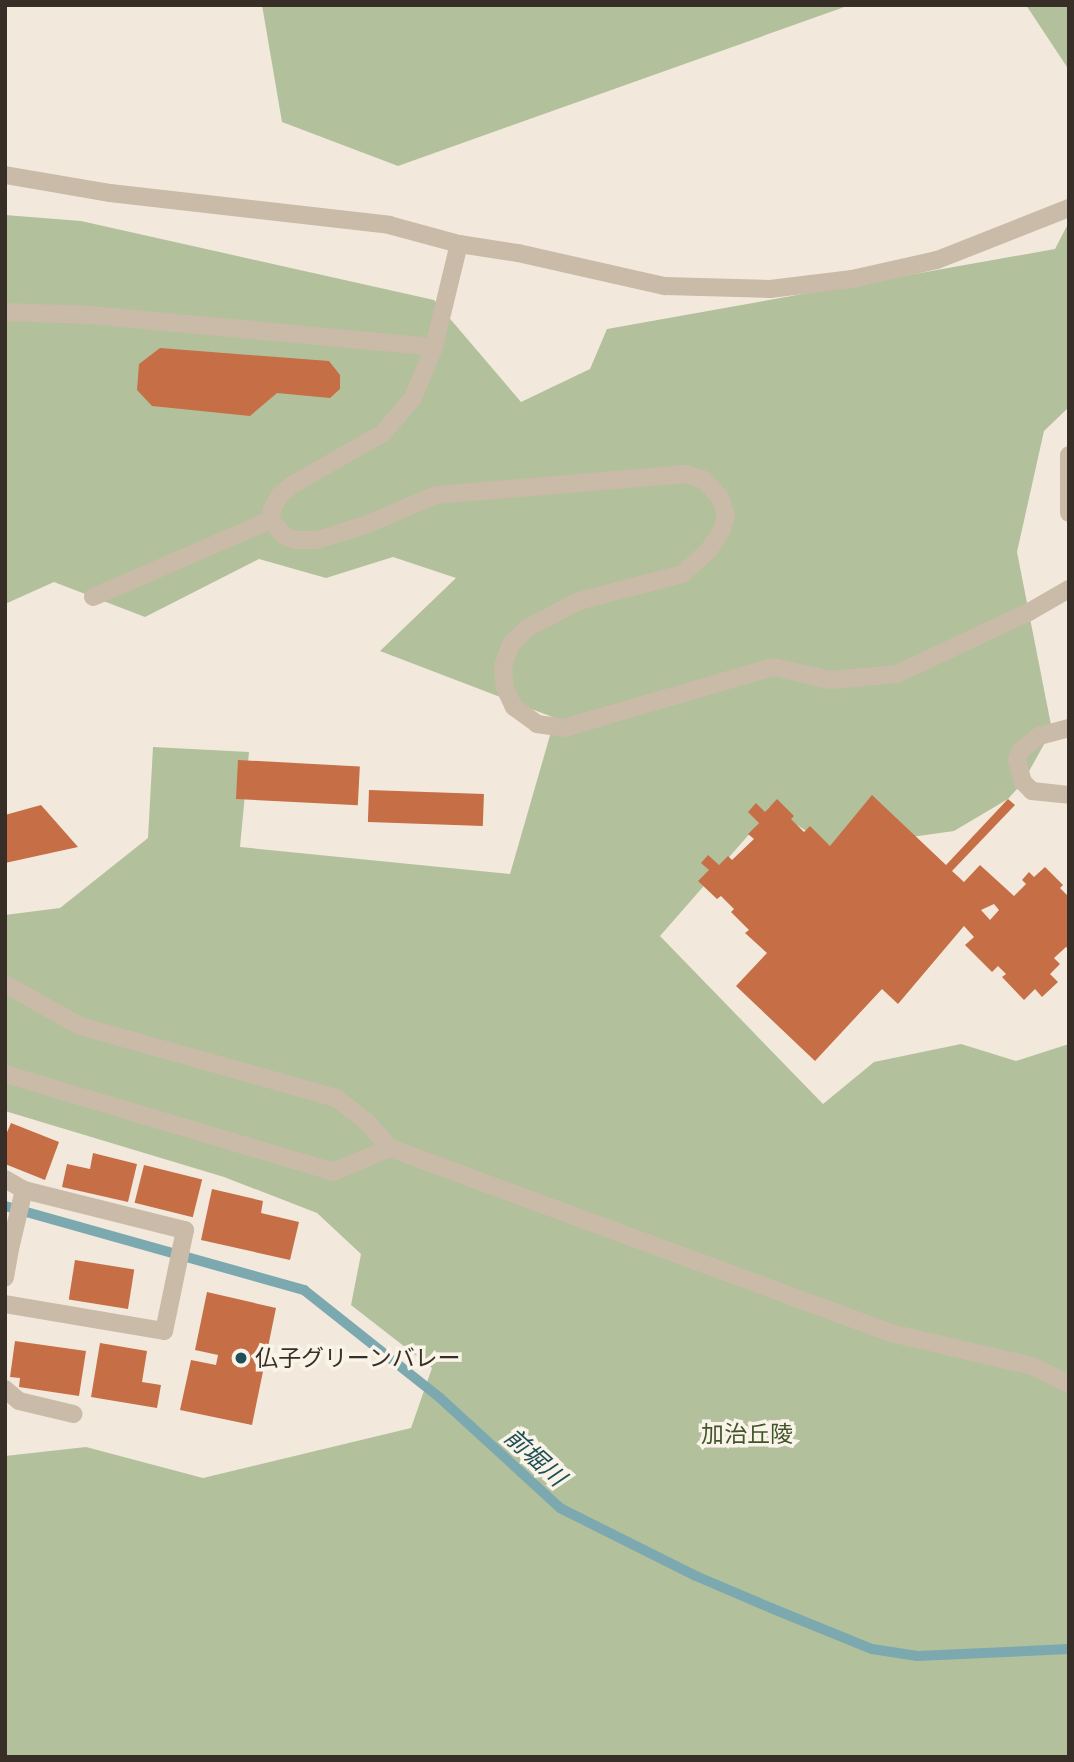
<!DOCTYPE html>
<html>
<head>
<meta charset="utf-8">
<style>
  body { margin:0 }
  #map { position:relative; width:1074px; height:1762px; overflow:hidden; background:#f2e9dc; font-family:Helvetica,"Noto Sans JP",sans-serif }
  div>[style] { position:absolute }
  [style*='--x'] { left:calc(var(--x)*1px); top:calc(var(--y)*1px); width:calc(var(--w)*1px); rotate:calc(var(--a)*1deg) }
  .green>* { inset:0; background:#b2c19c }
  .stream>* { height:10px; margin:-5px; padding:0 5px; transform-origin:5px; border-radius:5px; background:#7ba9af }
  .building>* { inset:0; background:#c66f46; transform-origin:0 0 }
  .minor>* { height:18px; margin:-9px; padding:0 9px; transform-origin:9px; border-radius:9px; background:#cabaa8 }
  .dots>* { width:19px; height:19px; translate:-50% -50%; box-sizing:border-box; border:4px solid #faf3e8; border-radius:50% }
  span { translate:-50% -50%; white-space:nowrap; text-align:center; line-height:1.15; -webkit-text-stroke:7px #faf3e8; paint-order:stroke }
  .poi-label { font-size:23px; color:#372e28 }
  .left { translate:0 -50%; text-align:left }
  .park-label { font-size:23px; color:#43552c }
  .water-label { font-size:24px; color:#1e5058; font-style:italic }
  .frame { position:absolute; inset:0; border:7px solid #372e28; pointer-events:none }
</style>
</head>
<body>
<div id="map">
  <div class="green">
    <i style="clip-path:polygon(262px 5px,850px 5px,398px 166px,282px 122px)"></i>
    <i style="clip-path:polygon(1026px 5px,1069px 5px,1069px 70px)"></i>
    <i style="clip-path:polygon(5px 215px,81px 221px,434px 300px,521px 402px,590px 369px,607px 329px,1055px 249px,1069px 222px,1069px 407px,1044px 431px,1017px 552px,1052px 730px,1023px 782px,1008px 799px,954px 831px,833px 848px,769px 807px,759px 823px,660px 936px,823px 1104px,874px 1062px,961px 1044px,1016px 1061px,1069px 1044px,1069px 1757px,5px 1757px,5px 1456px,86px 1447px,203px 1478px,411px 1428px,432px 1368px,351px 1305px,361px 1254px,317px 1213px,224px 1177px,5px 1111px,5px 915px,60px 908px,148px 838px,153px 747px,249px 752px,240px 847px,510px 874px,555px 718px,380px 651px,456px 578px,393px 557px,326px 578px,259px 559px,145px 617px,54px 582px,5px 604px)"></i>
  </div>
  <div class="stream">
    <i style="--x:5;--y:1206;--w:311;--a:15.7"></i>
    <i style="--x:304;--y:1290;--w:172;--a:38.4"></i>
    <i style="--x:439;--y:1397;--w:164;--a:42.5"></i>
    <i style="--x:560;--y:1508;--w:152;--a:26.6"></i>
    <i style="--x:696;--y:1576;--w:82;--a:23.1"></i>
    <i style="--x:771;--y:1608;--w:109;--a:22.1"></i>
    <i style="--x:872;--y:1649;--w:46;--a:8.8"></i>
    <i style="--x:917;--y:1656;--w:152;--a:-2.6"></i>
  </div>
  <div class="building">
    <i style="clip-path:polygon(160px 348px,329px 361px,340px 375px,340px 389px,330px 398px,277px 393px,250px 416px,152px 406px,137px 390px,139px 364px)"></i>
    <i style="left:238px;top:760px;width:122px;height:39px;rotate:3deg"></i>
    <i style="left:369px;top:790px;width:115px;height:32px;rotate:2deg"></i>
    <i style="clip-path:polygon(evenodd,872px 795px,946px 865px,1008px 799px,1015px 805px,952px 871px,964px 882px,980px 865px,1014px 896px,1026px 884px,1022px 880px,1029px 872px,1034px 877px,1045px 867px,1063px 885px,1060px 888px,1069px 897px,1069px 949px,1066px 947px,1054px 958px,1060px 964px,1050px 974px,1058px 982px,1042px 997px,1035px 989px,1024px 1000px,1002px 977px,1006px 974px,998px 966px,992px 972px,965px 945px,974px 937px,964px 926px,898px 1004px,882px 989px,815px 1061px,736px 986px,767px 953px,745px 933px,749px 930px,731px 912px,734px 909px,721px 896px,717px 899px,698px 881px,709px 870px,701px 863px,708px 855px,719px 865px,728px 856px,732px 860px,754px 839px,748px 834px,759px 823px,748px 812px,756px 803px,765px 812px,777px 799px,794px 816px,791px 819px,804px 832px,810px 826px,830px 846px,872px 795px,994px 904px,999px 910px,990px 920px,981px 910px,994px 904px)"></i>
    <i style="clip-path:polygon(41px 805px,78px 847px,5px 863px,5px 815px)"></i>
    <i style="clip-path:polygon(11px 1123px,59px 1142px,45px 1180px,5px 1164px,5px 1137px)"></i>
    <i style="clip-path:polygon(93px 1153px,137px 1164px,128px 1202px,62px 1187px,67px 1164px,90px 1169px)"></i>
    <i style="left:144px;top:1165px;width:60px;height:39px;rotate:14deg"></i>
    <i style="clip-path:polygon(212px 1189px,263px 1201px,261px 1213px,299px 1222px,290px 1260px,201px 1240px)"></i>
    <i style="left:75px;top:1260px;width:60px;height:40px;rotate:9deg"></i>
    <i style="clip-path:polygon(207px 1292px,276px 1308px,252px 1425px,180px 1410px,191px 1360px,216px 1365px,218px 1355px,195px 1350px)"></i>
    <i style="clip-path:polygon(15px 1341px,86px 1351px,79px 1396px,19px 1387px,20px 1378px,10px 1377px)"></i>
    <i style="clip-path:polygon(100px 1343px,147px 1351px,142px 1382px,161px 1385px,157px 1408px,91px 1397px)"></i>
  </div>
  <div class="minor">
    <i style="--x:5;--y:175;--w:107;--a:9.7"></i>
    <i style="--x:110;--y:193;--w:281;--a:6.5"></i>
    <i style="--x:389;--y:225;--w:73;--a:15.2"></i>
    <i style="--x:459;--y:244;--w:60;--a:8.7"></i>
    <i style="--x:518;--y:253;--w:151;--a:12.7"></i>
    <i style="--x:665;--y:286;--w:105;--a:1.6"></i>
    <i style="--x:770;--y:289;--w:83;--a:-7"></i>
    <i style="--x:852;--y:279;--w:87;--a:-12.6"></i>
    <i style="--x:937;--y:260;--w:142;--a:-21.5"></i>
    <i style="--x:5;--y:312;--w:85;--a:2"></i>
    <i style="--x:90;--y:315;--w:345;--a:5.3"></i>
    <i style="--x:434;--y:347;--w:55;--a:112.4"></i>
    <i style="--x:413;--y:398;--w:46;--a:130.6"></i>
    <i style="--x:383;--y:433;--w:105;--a:150.3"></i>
    <i style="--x:292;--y:485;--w:17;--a:140"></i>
    <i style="--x:279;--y:496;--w:15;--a:118"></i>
    <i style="--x:272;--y:509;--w:11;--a:95"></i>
    <i style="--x:271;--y:520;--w:19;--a:51"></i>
    <i style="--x:283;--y:535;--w:12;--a:24"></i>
    <i style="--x:294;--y:540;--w:23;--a:0"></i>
    <i style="--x:317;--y:540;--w:50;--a:-17.4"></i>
    <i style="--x:365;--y:525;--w:77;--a:-22.9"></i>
    <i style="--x:436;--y:495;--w:251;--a:-4.8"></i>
    <i style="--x:686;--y:474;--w:19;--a:18"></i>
    <i style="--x:704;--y:480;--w:23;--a:47"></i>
    <i style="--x:720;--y:497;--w:20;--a:72"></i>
    <i style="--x:726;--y:516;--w:17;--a:107"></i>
    <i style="--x:721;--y:532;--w:22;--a:124"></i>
    <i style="--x:709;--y:550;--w:36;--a:138"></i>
    <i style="--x:682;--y:574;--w:106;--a:165.3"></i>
    <i style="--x:579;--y:601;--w:59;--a:152.6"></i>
    <i style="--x:527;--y:628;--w:23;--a:135"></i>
    <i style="--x:511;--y:644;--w:23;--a:110"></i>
    <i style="--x:503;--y:666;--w:22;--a:85"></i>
    <i style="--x:505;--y:688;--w:21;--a:65"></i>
    <i style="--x:514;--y:707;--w:29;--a:36"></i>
    <i style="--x:537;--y:724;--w:27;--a:8"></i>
    <i style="--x:564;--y:728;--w:218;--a:-16.3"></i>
    <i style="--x:773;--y:667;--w:58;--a:12.8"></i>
    <i style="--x:830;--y:680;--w:67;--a:-5.1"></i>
    <i style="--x:897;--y:674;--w:146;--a:-25.2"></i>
    <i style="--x:1029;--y:612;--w:46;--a:-29.9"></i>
    <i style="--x:434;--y:347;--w:106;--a:-76.4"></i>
    <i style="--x:1069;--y:455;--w:58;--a:90"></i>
    <i style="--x:93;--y:597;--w:194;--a:-23.4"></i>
    <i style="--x:1069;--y:728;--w:31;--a:165"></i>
    <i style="--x:1039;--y:736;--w:24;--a:142"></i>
    <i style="--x:1020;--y:751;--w:10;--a:107"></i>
    <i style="--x:1017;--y:761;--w:22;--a:74"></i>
    <i style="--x:1023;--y:782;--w:13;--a:45"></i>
    <i style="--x:1032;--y:791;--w:37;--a:6"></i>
    <i style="--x:5;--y:984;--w:86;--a:29.2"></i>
    <i style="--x:80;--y:1026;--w:266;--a:15.7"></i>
    <i style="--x:336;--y:1098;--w:39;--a:38"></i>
    <i style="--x:367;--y:1122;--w:35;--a:49"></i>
    <i style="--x:390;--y:1148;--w:534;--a:20.27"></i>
    <i style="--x:891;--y:1333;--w:145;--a:13.2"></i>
    <i style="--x:1032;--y:1366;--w:41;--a:25.9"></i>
    <i style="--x:5;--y:1074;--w:342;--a:16.6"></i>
    <i style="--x:333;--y:1172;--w:62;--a:-22.8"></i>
    <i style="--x:5;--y:1179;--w:22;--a:30"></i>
    <i style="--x:24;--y:1190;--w:166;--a:14"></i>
    <i style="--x:185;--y:1230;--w:103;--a:101.7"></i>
    <i style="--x:164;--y:1331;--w:161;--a:-170.4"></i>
    <i style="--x:5;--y:1249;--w:5;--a:0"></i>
    <i style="--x:10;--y:1249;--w:29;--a:100"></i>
    <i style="--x:10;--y:1249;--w:61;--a:-76.7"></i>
    <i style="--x:5;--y:1389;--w:18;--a:41"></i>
    <i style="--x:19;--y:1401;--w:56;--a:13.5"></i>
  </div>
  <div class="dots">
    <i style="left:241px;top:1358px;background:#1e5058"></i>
  </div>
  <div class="poi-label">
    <span class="left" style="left:255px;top:1358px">仏子グリーンバレー</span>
  </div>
  <div class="park-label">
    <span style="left:747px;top:1434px">加治丘陵</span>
  </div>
  <div class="water-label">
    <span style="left:535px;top:1457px;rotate:42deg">前堀川</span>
  </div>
  <div class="frame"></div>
</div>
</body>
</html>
